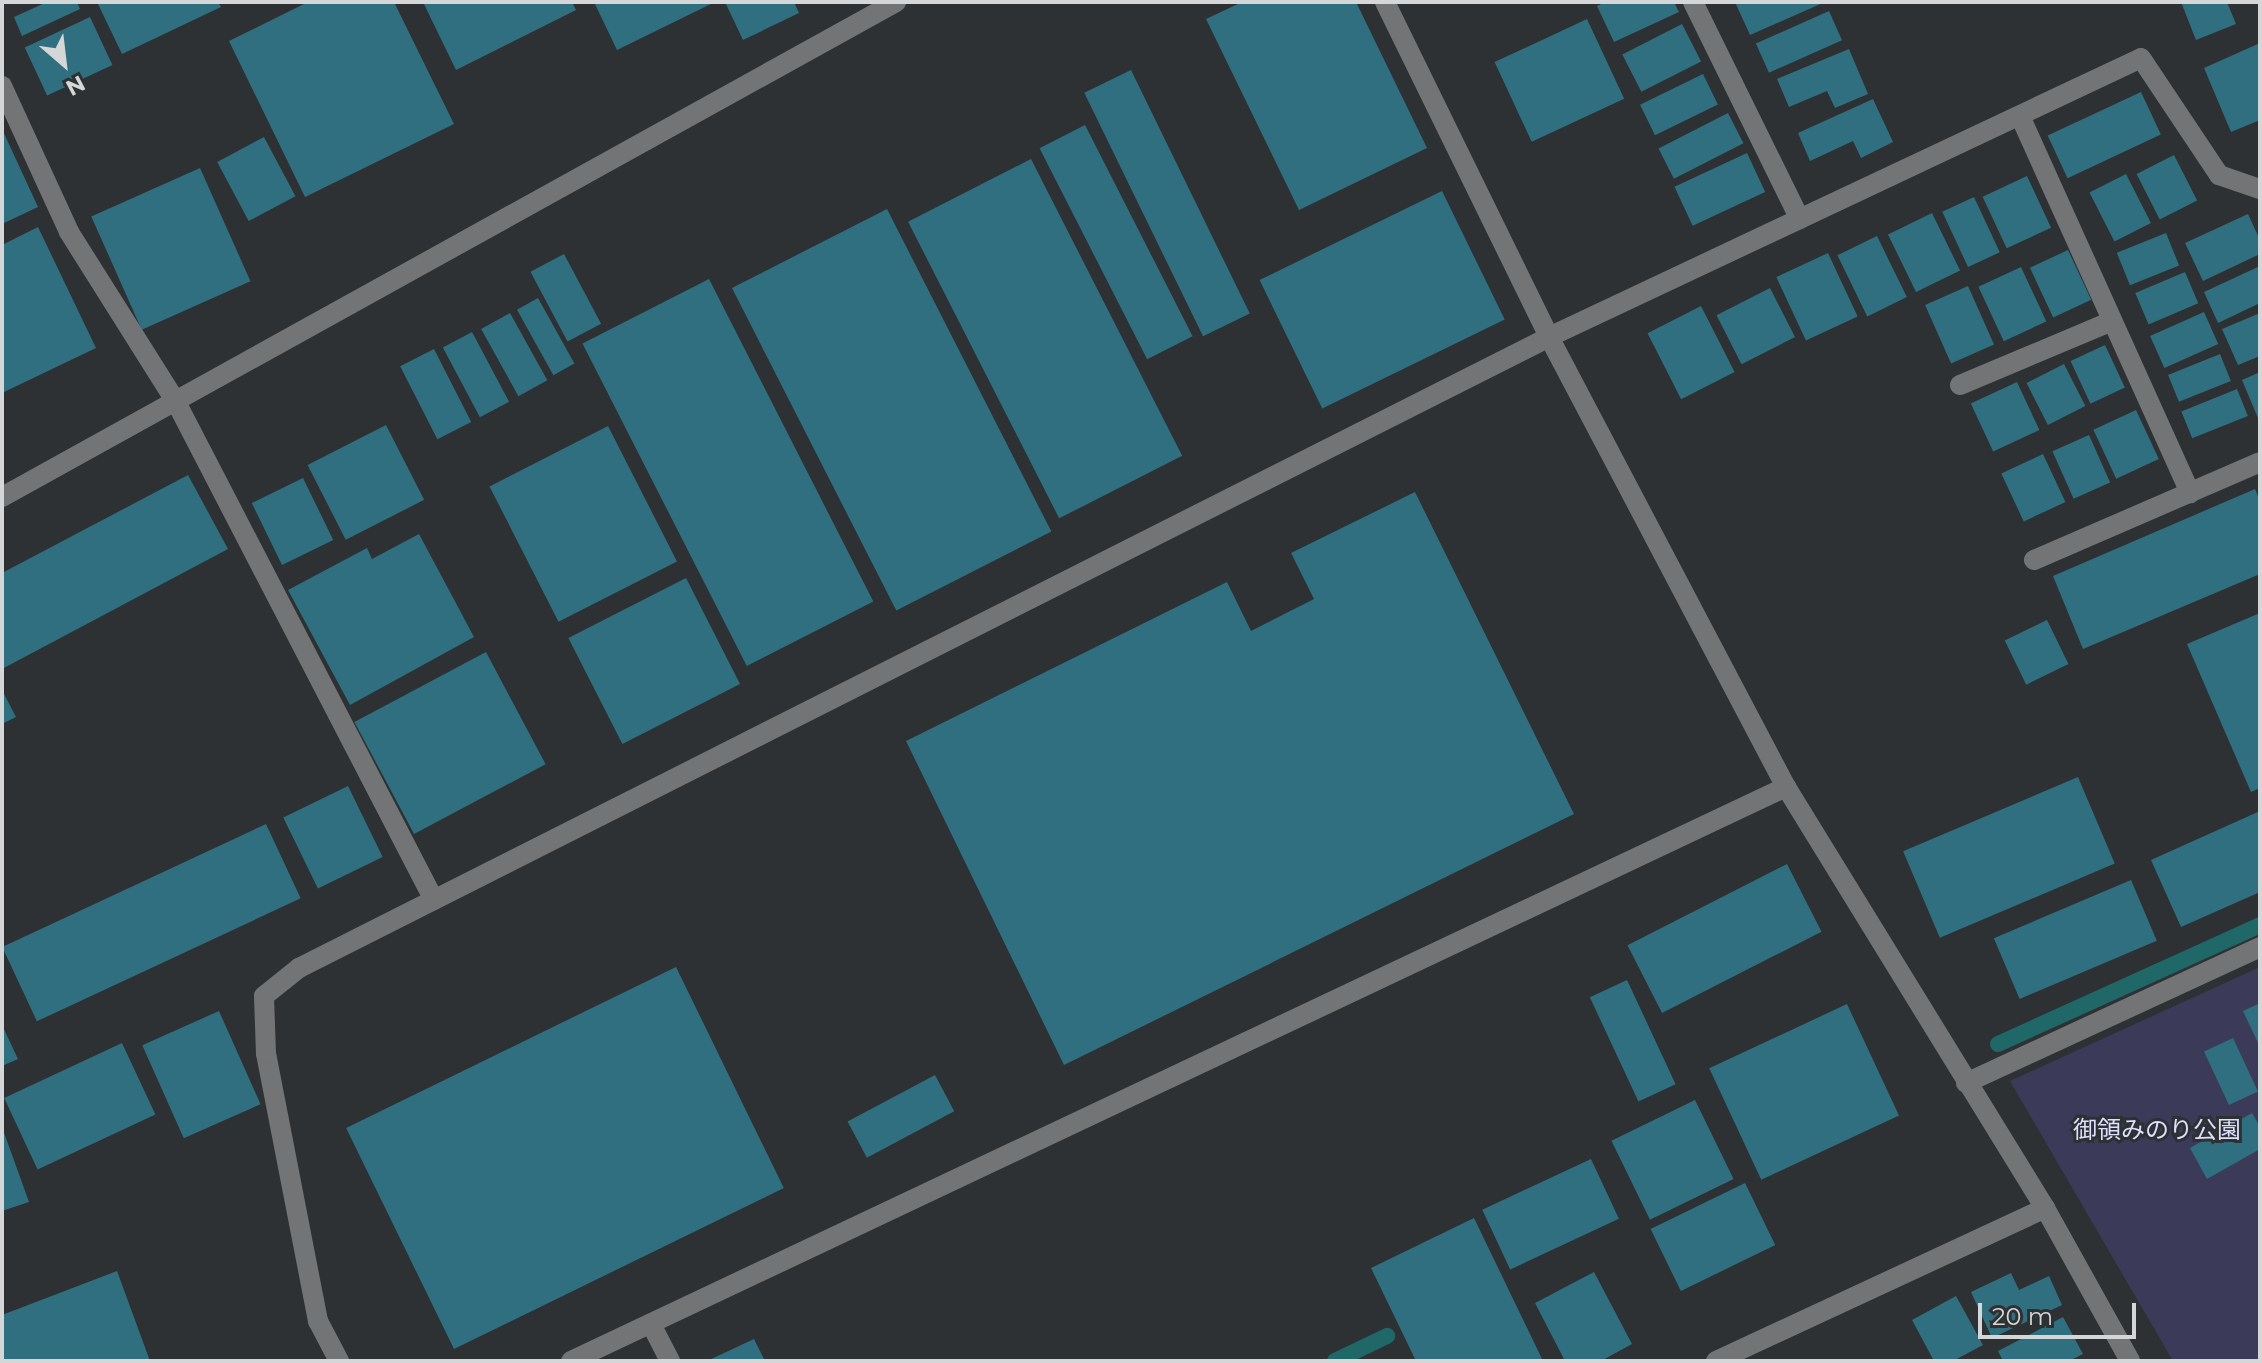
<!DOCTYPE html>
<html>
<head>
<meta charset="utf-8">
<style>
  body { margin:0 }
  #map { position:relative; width:2262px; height:1363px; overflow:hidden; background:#2d3133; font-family:Montserrat,"Noto Sans JP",sans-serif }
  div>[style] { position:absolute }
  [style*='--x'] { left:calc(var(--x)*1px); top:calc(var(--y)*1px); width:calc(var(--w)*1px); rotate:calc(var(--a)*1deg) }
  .green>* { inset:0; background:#3b3b59 }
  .stream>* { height:16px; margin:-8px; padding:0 8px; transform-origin:8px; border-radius:8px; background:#206768 }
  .building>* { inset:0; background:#306f7f; transform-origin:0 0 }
  .minor>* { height:20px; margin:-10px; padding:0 10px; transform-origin:10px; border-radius:10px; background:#737476 }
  span { translate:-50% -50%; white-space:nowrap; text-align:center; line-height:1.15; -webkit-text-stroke:6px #2d3133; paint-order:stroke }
  .park-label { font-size:24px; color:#dddffc }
  .frame { position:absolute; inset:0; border:4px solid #d4d6d7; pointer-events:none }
  .north { position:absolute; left:24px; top:24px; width:80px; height:80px; -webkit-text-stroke:6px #2d3133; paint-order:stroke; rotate:152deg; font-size:22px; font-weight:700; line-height:32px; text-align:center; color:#d4d6d7 }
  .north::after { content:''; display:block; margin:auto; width:28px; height:36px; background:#d4d6d7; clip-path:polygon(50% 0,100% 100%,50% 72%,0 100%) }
  .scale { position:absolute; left:1978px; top:1303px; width:158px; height:36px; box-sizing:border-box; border:4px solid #d4d6d7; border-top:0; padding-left:10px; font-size:24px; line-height:28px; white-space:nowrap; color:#d4d6d7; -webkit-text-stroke:6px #2d3133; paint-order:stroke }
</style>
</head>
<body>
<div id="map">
  <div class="green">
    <i style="clip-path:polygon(2260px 967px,2260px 1361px,2173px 1361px,2010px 1081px)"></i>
  </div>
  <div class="stream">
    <i style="--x:1998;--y:1044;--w:288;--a:-24.4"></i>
    <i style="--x:1335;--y:1361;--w:58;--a:-25.7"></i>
  </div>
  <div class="building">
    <i style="clip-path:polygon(47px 2px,77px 2px,80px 9px,22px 36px,14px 17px)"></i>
    <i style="clip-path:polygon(97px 2px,218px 2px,221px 7px,122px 54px)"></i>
    <i style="clip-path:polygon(308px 2px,394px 2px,454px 124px,305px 197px,229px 41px)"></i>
    <i style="clip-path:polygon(423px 2px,572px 2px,576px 10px,456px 70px)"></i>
    <i style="clip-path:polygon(594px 2px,715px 2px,617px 50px)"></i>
    <i style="clip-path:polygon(725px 2px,794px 2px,799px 13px,743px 40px)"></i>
    <i style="clip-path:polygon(1242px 2px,1356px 2px,1427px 148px,1299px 210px,1206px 19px)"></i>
    <i style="clip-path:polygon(1605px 2px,1674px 2px,1679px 12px,1614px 42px,1597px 6px)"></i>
    <i style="clip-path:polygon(1735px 2px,1825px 2px,1750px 35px)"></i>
    <i style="clip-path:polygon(2181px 2px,2227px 2px,2236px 24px,2196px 40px)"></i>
    <i style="left:1829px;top:11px;width:32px;height:80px;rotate:66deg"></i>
    <i style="left:90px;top:17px;width:53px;height:72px;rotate:65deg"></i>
    <i style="left:1587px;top:19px;width:88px;height:102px;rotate:65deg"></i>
    <i style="left:1682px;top:24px;width:42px;height:67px;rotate:63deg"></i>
    <i style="clip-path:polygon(2260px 43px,2260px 120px,2231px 132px,2204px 68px)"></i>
    <i style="clip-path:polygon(1849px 49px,1868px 94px,1835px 108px,1827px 91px,1789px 107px,1777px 79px)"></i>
    <i style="left:1131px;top:70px;width:271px;height:52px;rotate:64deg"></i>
    <i style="left:1703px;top:74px;width:34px;height:70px;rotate:64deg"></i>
    <i style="left:2141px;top:92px;width:47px;height:103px;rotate:65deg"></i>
    <i style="clip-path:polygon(1873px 99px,1893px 142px,1861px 158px,1853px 141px,1810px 161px,1798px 133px)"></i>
    <i style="left:1728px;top:113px;width:34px;height:78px;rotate:63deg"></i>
    <i style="left:1085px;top:125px;width:237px;height:51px;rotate:63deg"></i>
    <i style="clip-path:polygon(2px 129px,38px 207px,2px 224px)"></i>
    <i style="left:264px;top:137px;width:67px;height:53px;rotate:62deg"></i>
    <i style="left:1747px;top:153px;width:43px;height:80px;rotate:65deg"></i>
    <i style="left:2174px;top:155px;width:51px;height:42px;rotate:63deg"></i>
    <i style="left:1031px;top:159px;width:333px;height:138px;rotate:63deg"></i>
    <i style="left:200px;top:168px;width:124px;height:119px;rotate:66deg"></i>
    <i style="left:2126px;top:174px;width:55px;height:41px;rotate:63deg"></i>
    <i style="left:2027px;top:176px;width:57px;height:49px;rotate:65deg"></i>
    <i style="left:1442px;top:191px;width:143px;height:203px;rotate:64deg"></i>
    <i style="left:1974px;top:197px;width:61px;height:35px;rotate:65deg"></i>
    <i style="left:887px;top:209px;width:362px;height:174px;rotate:63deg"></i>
    <i style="left:1932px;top:213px;width:64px;height:49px;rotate:64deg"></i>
    <i style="clip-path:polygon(2248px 214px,2260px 240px,2260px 254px,2203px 281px,2185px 243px)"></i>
    <i style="clip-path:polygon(38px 227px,96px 348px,2px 393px,2px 245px)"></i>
    <i style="left:2166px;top:233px;width:35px;height:53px;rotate:68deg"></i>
    <i style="left:1877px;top:236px;width:68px;height:44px;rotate:64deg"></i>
    <i style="left:2068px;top:250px;width:55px;height:42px;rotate:65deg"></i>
    <i style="left:1828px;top:253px;width:70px;height:57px;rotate:65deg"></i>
    <i style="left:564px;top:254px;width:79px;height:38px;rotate:62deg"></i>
    <i style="clip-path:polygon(2260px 266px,2260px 303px,2218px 323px,2204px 292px)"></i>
    <i style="left:2021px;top:267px;width:60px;height:47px;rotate:65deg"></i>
    <i style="left:2185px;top:272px;width:34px;height:54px;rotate:67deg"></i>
    <i style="left:709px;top:279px;width:362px;height:142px;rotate:63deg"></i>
    <i style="left:1968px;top:286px;width:64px;height:47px;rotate:66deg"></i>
    <i style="left:1770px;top:288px;width:55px;height:60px;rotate:63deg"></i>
    <i style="left:538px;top:298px;width:75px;height:24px;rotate:61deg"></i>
    <i style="left:1701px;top:306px;width:74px;height:60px;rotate:63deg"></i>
    <i style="left:2204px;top:312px;width:35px;height:59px;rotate:66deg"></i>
    <i style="left:510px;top:313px;width:77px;height:33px;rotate:61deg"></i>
    <i style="clip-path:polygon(2260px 313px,2260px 356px,2238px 365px,2222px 329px)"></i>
    <i style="left:472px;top:332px;width:79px;height:33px;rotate:62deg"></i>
    <i style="left:2105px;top:345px;width:47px;height:38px;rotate:65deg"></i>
    <i style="left:434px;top:349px;width:82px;height:38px;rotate:63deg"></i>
    <i style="left:2220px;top:354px;width:29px;height:56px;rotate:68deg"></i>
    <i style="left:2064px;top:364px;width:47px;height:42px;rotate:63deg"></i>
    <i style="clip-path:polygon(2260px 372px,2260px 423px,2242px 380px)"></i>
    <i style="left:2017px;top:382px;width:53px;height:51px;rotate:65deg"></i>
    <i style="left:2237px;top:389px;width:29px;height:60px;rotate:68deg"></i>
    <i style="left:2136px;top:410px;width:54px;height:47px;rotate:65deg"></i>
    <i style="left:386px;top:425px;width:84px;height:88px;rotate:63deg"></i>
    <i style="left:608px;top:426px;width:152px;height:133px;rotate:63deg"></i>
    <i style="left:2089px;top:435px;width:52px;height:40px;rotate:66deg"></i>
    <i style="left:2043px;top:454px;width:53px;height:46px;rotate:65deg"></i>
    <i style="clip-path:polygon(188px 475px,228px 549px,2px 669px,2px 573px)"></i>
    <i style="left:303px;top:478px;width:69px;height:57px;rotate:64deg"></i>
    <i style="clip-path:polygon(2255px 489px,2260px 501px,2260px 574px,2083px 649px,2053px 576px)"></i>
    <i style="clip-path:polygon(1415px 492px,1574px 814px,1064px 1065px,906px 741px,1227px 582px,1251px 631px,1314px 599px,1291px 553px)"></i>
    <i style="clip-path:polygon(419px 534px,474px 637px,350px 705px,288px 590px,367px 548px,372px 559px)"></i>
    <i style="left:686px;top:578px;width:119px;height:132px;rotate:63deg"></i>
    <i style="clip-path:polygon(2260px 613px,2260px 788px,2251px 792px,2187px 644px)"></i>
    <i style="left:2047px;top:620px;width:49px;height:47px;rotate:64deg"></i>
    <i style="left:486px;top:652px;width:127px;height:149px;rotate:62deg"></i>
    <i style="clip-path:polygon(2px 690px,16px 717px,2px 724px)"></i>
    <i style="left:2078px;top:777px;width:94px;height:190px;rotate:67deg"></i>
    <i style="left:348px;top:786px;width:79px;height:72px;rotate:64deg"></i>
    <i style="clip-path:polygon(2260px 811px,2260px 892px,2181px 927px,2151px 860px)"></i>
    <i style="left:266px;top:824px;width:82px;height:291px;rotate:65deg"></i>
    <i style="left:1787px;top:864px;width:76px;height:179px;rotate:63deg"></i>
    <i style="left:2131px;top:880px;width:66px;height:149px;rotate:67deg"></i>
    <i style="left:676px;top:967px;width:246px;height:367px;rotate:64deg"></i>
    <i style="left:1627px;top:980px;width:115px;height:41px;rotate:65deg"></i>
    <i style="clip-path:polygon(2260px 1003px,2260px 1047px,2243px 1011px)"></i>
    <i style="left:1847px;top:1004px;width:123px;height:152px;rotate:65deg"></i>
    <i style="left:219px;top:1011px;width:102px;height:84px;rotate:66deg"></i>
    <i style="clip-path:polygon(2px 1025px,18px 1059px,2px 1066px)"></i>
    <i style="left:2233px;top:1038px;width:59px;height:32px;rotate:65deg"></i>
    <i style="left:122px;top:1043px;width:79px;height:130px;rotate:65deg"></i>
    <i style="left:935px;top:1075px;width:41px;height:99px;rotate:62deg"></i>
    <i style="left:1695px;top:1100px;width:88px;height:93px;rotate:64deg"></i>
    <i style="clip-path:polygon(2252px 1113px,2260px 1127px,2260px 1149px,2207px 1179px,2190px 1148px)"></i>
    <i style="clip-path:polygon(2px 1127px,29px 1202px,2px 1211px)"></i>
    <i style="left:1591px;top:1159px;width:66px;height:120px;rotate:65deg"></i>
    <i style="left:1745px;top:1183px;width:69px;height:105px;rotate:64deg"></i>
    <i style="clip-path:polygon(1474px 1218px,1543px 1361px,1416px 1361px,1371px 1268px)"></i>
    <i style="clip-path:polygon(117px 1271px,150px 1361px,2px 1361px,2px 1315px)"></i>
    <i style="clip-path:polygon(1594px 1272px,1632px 1344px,1601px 1361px,1565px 1361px,1535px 1303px)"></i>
    <i style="clip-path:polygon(2011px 1273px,2019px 1290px,2049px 1276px,2062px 1305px,1992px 1338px,1971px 1292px)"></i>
    <i style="clip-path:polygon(1956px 1296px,1983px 1345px,1953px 1361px,1934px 1361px,1912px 1320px)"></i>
    <i style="clip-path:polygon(2063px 1317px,2083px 1354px,2069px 1361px,2003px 1361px,1998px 1351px)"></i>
    <i style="clip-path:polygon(754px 1339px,765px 1361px,707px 1361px)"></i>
  </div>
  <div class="minor">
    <i style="--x:1385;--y:2;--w:373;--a:63.9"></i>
    <i style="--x:1549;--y:337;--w:509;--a:62.23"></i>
    <i style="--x:1786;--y:787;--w:494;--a:58.4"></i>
    <i style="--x:2045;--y:1208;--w:175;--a:60.9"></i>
    <i style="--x:1693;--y:2;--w:242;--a:63.8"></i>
    <i style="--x:2;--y:86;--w:161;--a:65.3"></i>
    <i style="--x:69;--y:232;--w:199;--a:57.8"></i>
    <i style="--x:175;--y:400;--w:563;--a:62.62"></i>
    <i style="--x:2020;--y:116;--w:414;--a:65.7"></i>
    <i style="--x:1960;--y:385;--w:165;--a:-22.8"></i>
    <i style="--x:2;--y:497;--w:1022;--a:-28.97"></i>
    <i style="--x:2034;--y:560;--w:246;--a:-23.4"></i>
    <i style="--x:1966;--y:1083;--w:324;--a:-24.8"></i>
    <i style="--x:651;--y:1324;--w:42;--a:62.8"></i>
    <i style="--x:339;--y:1361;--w:45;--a:-117.7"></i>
    <i style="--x:318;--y:1321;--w:272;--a:-101"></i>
    <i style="--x:266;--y:1054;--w:58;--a:-92"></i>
    <i style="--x:264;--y:996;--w:45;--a:-38.7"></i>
    <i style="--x:299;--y:968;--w:1400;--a:-26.78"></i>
    <i style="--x:1549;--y:337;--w:654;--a:-25.23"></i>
    <i style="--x:2141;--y:58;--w:141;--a:56.3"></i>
    <i style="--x:2219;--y:175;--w:43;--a:18.9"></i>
    <i style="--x:571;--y:1361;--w:1344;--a:-25.29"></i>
    <i style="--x:1716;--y:1361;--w:363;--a:-24.9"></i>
  </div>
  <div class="park-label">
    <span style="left:2157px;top:1130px">御領みのり公園</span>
  </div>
  <div class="frame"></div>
  <div class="north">N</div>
  <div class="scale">20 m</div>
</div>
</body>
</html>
